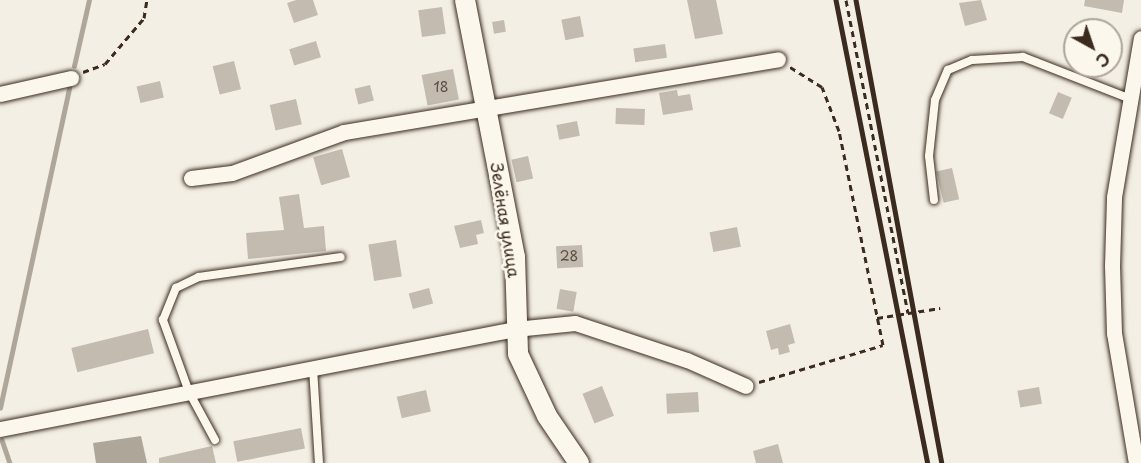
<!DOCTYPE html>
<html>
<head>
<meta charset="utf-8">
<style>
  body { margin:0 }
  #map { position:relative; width:1141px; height:463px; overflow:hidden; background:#f3efe4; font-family:"Playpen Sans",sans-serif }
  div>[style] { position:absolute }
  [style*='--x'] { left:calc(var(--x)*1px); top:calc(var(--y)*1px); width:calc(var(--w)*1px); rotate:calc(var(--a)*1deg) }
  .water>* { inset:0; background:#afa69a }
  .stream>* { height:4.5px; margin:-2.25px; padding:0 2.25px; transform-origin:2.25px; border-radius:2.25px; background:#afa69a }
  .building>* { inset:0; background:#c3bbb0; transform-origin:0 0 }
  .path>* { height:3px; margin-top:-1.5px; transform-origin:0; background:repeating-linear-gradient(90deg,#3b2a1e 0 6px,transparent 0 10.5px) }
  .roads { filter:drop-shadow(0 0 2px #3b2a1e) drop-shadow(0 0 2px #3b2a1e) }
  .service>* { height:8px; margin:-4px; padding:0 4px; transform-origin:4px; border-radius:4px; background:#fbf7ec }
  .minor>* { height:15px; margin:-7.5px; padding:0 7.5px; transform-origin:7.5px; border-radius:7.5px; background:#fbf7ec }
  .tertiary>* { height:20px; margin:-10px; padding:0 10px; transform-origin:10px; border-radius:10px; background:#fbf7ec }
  .rail>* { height:4.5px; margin:-2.25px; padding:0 2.25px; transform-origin:2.25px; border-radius:2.25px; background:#3b2a1e }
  span { translate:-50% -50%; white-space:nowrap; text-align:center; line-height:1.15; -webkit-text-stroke:6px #fbf7ec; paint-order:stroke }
  .number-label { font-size:14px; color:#5d4e42 }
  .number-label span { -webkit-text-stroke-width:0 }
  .street-label { font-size:16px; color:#3b2a1e }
  .north { position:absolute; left:1063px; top:18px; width:60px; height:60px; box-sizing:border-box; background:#fbf7ec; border:2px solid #aea59a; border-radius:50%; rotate:140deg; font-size:16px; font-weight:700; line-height:24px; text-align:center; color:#3b2a1e }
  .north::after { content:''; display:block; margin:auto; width:21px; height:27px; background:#3b2a1e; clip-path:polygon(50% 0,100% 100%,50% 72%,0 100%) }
</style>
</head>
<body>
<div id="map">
  <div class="water">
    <i style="clip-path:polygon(141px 436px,147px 463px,96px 463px,93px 443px)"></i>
  </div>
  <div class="stream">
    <i style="--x:74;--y:66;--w:68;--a:-77.2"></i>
    <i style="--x:0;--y:408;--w:327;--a:-77.8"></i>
    <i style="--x:2;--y:440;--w:24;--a:71"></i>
  </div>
  <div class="building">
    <i style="clip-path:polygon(296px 0,313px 0,318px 15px,294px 23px,287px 3px)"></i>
    <i style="clip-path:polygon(687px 0,716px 0,723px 34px,695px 39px)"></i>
    <i style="clip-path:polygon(981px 0,987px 20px,965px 26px,959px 3px)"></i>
    <i style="clip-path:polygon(1085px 0,1124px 0,1122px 13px,1084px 6px)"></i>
    <i style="left:442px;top:7px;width:27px;height:24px;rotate:82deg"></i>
    <i style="left:580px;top:16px;width:21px;height:19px;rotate:79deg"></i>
    <i style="left:504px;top:20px;width:12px;height:12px;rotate:81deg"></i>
    <i style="left:316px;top:41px;width:17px;height:28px;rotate:73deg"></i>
    <i style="left:665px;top:44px;width:14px;height:32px;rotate:82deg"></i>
    <i style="left:234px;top:61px;width:29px;height:22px;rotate:76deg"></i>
    <i style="left:453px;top:69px;width:31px;height:32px;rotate:79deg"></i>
    <i style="left:160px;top:81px;width:17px;height:24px;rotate:77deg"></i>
    <i style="left:370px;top:85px;width:16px;height:16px;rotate:76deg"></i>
    <i style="clip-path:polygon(677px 90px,678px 96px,690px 94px,693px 110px,663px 115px,659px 93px)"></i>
    <i style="left:1058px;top:92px;width:15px;height:23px;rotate:23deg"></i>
    <i style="left:296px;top:99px;width:26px;height:27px;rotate:77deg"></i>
    <i style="left:616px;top:108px;width:29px;height:16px;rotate:2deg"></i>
    <i style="left:577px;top:121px;width:15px;height:21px;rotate:79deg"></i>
    <i style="left:342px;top:149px;width:29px;height:30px;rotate:74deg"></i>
    <i style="left:528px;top:156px;width:23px;height:17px;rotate:77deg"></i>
    <i style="left:952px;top:168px;width:32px;height:16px;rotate:77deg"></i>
    <i style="clip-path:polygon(299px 194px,304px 228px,324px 226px,326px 251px,248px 259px,246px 233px,284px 230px,279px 197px)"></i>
    <i style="clip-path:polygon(481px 220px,484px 233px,476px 235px,478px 244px,460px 248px,454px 226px)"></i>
    <i style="left:737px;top:227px;width:20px;height:28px;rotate:79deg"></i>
    <i style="left:396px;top:240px;width:37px;height:28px;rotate:81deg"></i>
    <i style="left:582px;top:245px;width:22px;height:26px;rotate:87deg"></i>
    <i style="left:429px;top:288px;width:16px;height:21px;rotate:75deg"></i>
    <i style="left:560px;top:289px;width:17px;height:20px;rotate:10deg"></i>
    <i style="clip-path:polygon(790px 324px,795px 343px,788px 345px,790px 352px,779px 355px,778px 348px,771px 350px,766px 331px)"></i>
    <i style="left:148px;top:329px;width:25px;height:79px;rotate:76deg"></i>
    <i style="left:602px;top:386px;width:32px;height:21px;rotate:68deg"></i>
    <i style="left:1039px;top:387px;width:17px;height:22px;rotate:80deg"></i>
    <i style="left:426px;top:390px;width:22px;height:30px;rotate:77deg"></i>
    <i style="left:698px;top:392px;width:20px;height:32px;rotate:87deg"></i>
    <i style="left:301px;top:428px;width:21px;height:69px;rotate:79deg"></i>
    <i style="clip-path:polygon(778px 444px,783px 463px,756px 463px,753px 451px)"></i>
    <i style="clip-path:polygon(212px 446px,216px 463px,159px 463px,159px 458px)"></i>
  </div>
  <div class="path">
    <i style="--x:846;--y:0;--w:319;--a:78.8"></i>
    <i style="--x:83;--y:72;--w:23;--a:-20"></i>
    <i style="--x:105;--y:64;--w:60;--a:-49.7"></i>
    <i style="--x:144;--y:18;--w:18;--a:-81"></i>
    <i style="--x:877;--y:318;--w:64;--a:-9"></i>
    <i style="--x:759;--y:382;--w:129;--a:-16.6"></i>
    <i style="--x:883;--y:345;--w:218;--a:-101.6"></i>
    <i style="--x:839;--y:131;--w:47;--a:-111.1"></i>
    <i style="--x:822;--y:87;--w:39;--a:-148"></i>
  </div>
  <div class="roads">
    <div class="service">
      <i style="--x:934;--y:200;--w:44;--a:-96.5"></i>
      <i style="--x:929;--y:156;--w:56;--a:-83.9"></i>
      <i style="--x:935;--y:100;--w:33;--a:-67"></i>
      <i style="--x:948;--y:70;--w:26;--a:-23"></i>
      <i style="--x:972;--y:60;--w:51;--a:-3.4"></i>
      <i style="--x:1023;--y:57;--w:113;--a:21.3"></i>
      <i style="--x:313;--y:368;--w:95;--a:86.4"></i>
      <i style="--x:215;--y:440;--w:55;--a:-118.4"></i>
      <i style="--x:189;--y:392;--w:77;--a:-109.9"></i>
      <i style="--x:163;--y:320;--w:35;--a:-68"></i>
      <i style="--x:176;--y:288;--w:25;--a:-26"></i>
      <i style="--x:199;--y:277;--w:143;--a:-8"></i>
    </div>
    <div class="minor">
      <i style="--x:0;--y:94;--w:73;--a:-12.7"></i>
      <i style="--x:191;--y:178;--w:41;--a:-7"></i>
      <i style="--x:232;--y:173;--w:119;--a:-20.1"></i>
      <i style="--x:344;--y:132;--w:440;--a:-9.5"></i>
      <i style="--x:0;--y:429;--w:525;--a:-10.99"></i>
      <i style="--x:515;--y:329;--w:60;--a:-5.7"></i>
      <i style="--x:575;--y:323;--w:118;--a:18.3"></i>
      <i style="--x:687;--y:360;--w:64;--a:23.8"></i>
      <i style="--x:1136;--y:463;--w:132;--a:-99.6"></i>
      <i style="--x:1114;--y:333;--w:67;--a:-91.7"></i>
      <i style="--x:1112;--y:266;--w:69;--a:-88.3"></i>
      <i style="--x:1114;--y:197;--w:161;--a:-80.4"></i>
    </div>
    <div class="tertiary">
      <i style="--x:465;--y:0;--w:262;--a:79"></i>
      <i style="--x:515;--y:257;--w:97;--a:88.2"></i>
      <i style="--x:518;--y:354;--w:68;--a:64.9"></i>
      <i style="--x:547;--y:416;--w:57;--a:55.8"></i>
    </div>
  </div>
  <div class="rail">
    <i style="--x:836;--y:0;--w:472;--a:78.8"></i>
    <i style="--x:856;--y:0;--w:471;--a:79.5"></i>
  </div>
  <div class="number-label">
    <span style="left:441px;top:87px">18</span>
    <span style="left:569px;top:256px">28</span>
  </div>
  <div class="street-label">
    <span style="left:506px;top:220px;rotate:81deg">Зелёная улица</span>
  </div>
  <div class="north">С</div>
</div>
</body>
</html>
